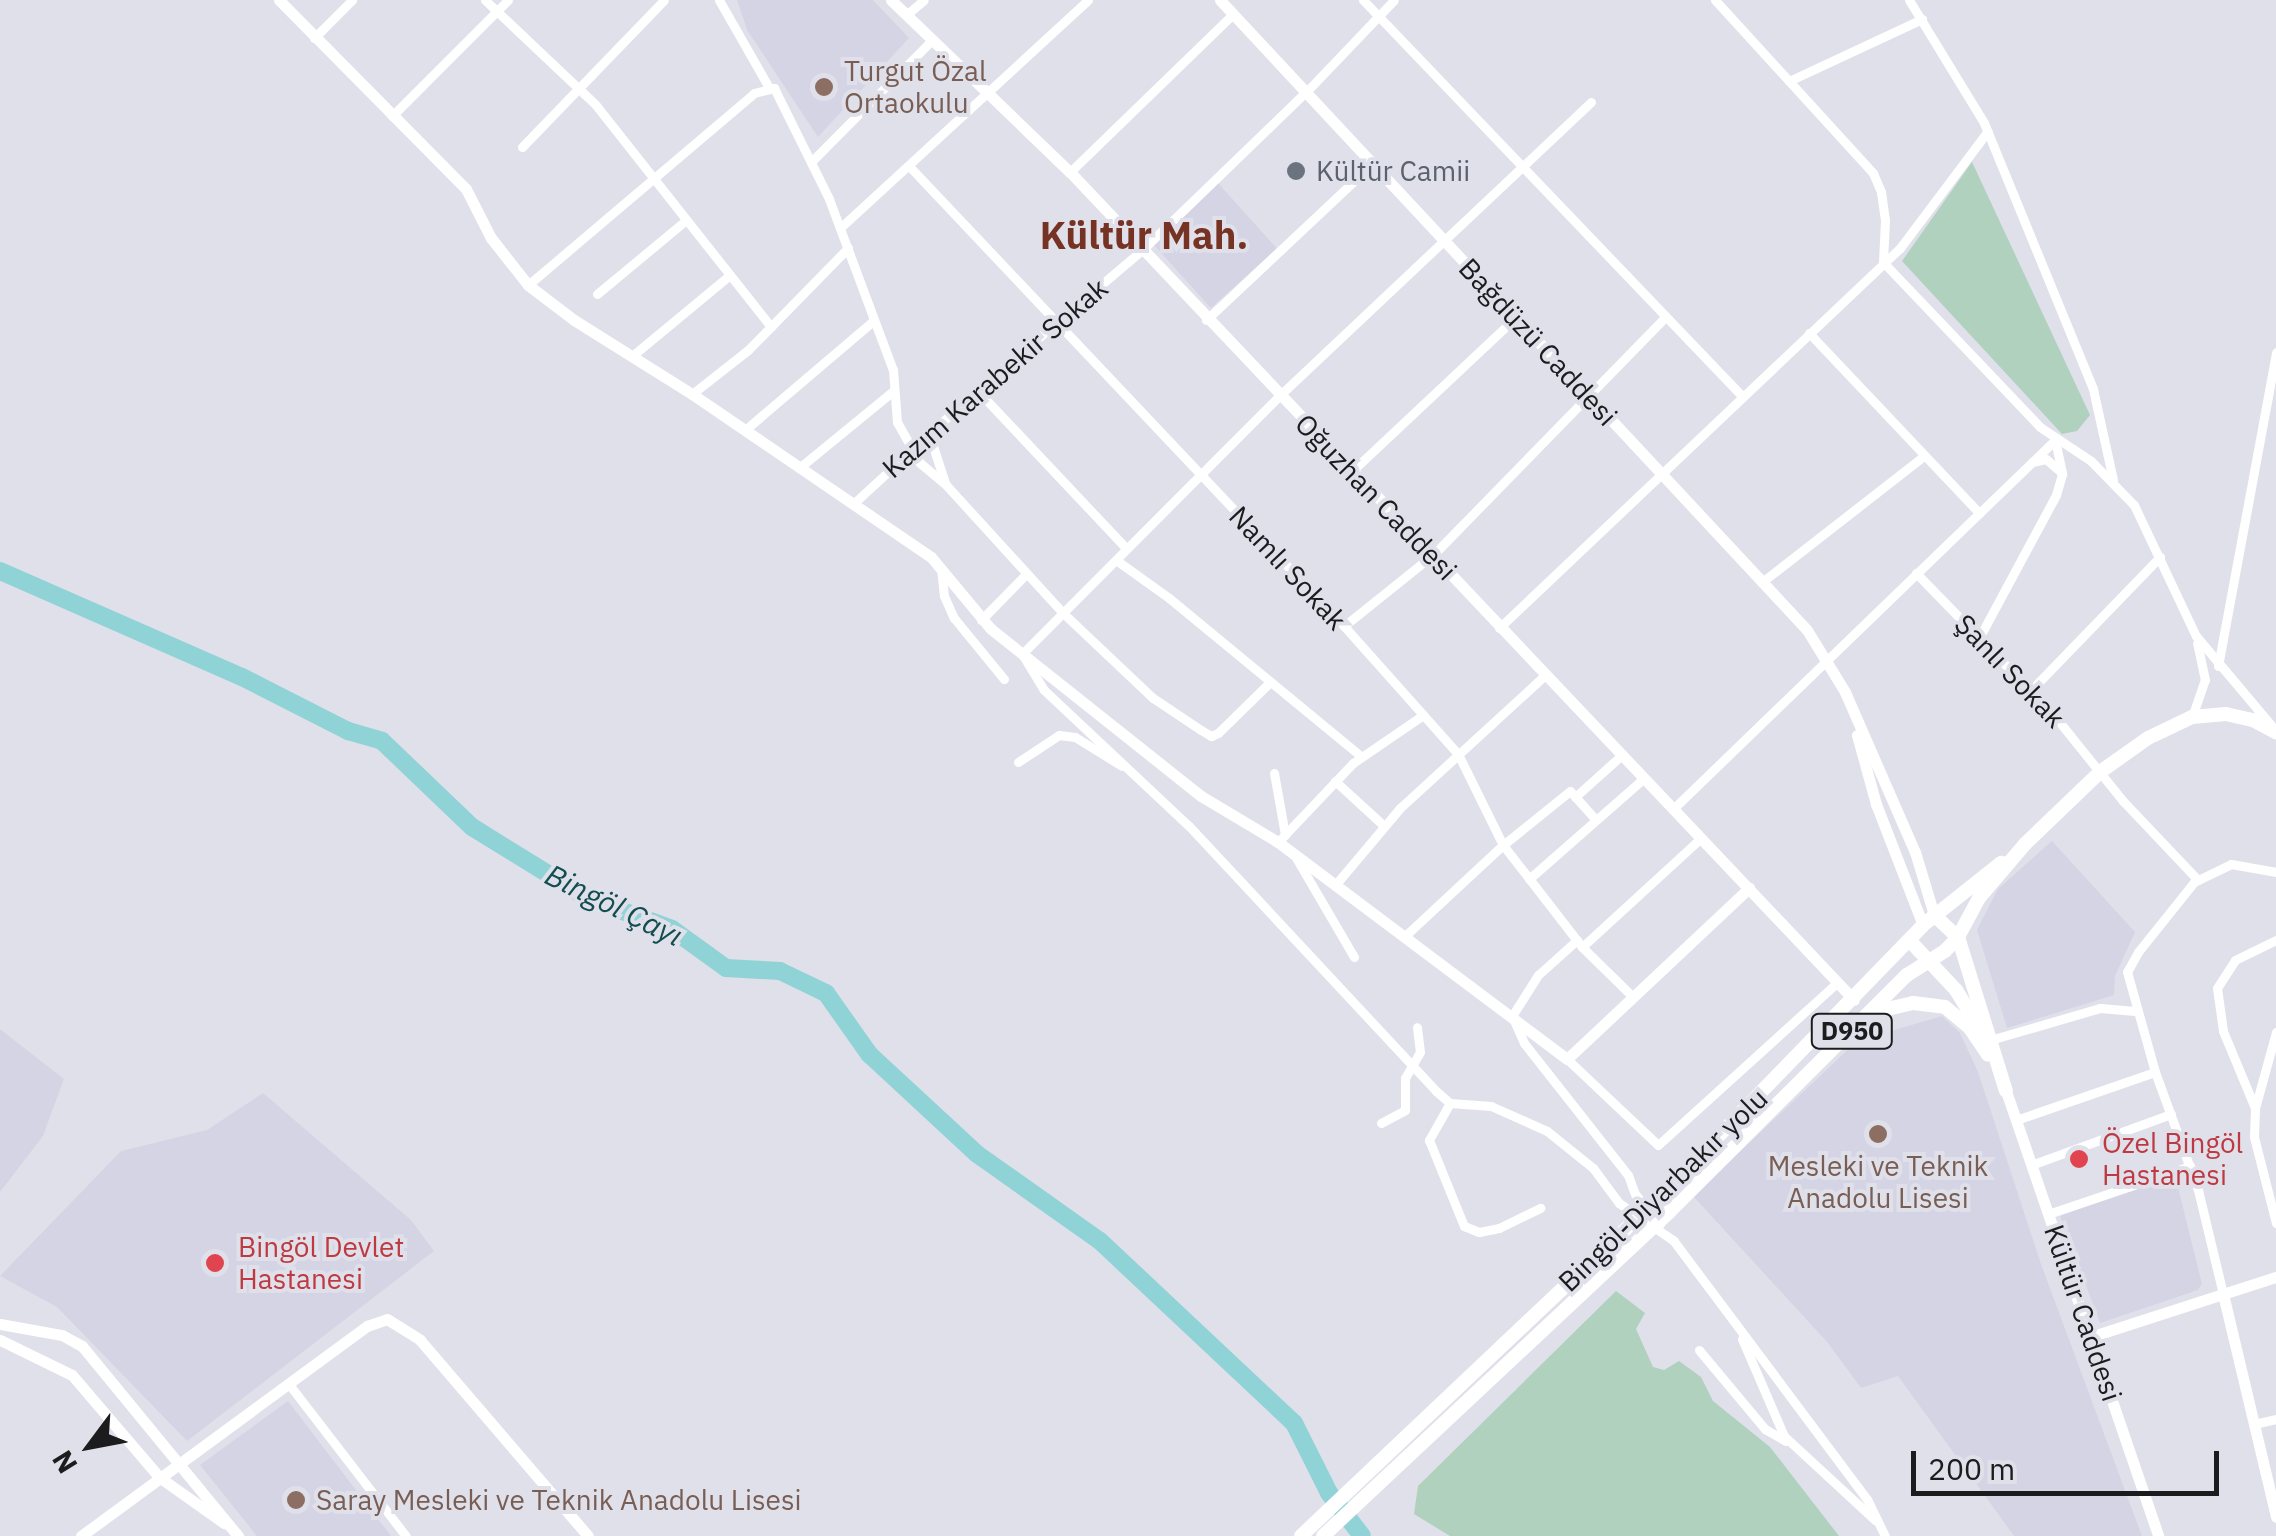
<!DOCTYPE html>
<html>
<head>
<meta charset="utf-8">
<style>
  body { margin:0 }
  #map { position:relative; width:2276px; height:1536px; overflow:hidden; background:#e0e0ea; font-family:"IBM Plex Sans",sans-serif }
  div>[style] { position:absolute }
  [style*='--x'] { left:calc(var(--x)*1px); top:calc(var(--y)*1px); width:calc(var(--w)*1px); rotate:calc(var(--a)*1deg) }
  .built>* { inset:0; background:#d5d4e5; transform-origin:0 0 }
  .green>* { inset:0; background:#afd1be }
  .river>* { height:18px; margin:-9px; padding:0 9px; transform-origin:9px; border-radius:9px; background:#90d3d7 }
  .minor>* { height:9px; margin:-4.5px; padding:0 4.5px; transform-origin:4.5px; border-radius:4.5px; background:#fff }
  .tertiary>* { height:11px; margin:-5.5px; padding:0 5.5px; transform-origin:5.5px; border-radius:5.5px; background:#fff }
  .primary>* { height:14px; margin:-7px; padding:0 7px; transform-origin:7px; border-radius:7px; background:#fff }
  .dots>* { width:28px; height:28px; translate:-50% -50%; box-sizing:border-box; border:5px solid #e0e0ea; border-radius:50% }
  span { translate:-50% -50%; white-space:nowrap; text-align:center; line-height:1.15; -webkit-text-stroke:8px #e0e0ea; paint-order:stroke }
  .shield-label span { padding:2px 8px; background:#e0e0ea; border:2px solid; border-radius:8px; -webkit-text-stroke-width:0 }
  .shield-label { font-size:25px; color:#1c1c1f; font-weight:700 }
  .education-label { font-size:28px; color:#785e54 }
  .left { translate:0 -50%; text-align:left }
  .worship-label { font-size:28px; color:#5b616d }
  .street-label { font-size:28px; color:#1c1c1f }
  .health-label { font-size:28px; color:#be3a42 }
  .water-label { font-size:30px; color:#124d51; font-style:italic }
  .district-label { font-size:38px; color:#763222; font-weight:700 }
  .north { position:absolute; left:40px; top:1396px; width:100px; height:100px; -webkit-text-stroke:8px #e0e0ea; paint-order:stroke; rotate:238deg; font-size:28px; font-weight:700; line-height:40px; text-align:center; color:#1c1c1f }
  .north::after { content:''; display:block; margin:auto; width:35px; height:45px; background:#1c1c1f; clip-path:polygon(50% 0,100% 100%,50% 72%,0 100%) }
  .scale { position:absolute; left:1911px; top:1451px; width:308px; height:45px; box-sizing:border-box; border:5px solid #1c1c1f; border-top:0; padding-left:12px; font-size:30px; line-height:35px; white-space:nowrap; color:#1c1c1f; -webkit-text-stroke:8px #e0e0ea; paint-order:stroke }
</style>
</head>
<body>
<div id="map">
  <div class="built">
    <i style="clip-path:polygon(737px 0,873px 0,909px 38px,818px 137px,747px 30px)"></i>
    <i style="left:1218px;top:183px;width:88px;height:89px;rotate:48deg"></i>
    <i style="clip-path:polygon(2052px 841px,2135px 932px,2115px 976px,2114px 995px,2007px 1028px,1977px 930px,1998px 889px)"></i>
    <i style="clip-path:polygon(1942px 1016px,1960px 1033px,1978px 1072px,2041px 1264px,2142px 1536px,2014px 1536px,1898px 1376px,1861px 1388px,1828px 1343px,1693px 1196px,1857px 1041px)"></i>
    <i style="clip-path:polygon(0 1029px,64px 1079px,43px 1136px,0 1192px)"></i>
    <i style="clip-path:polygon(263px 1093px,411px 1220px,434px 1251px,187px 1441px,57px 1307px,0 1276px,121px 1151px,207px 1130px)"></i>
    <i style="clip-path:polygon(2175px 1175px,2202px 1284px,2198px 1290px,2100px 1323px,2060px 1216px)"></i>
    <i style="clip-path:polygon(288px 1401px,391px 1536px,257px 1536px,200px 1465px)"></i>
  </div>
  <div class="green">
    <i style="clip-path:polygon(1972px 162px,2090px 415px,2077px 431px,2062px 434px,1902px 261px)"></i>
    <i style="clip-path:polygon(1616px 1291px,1645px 1313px,1636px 1329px,1653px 1367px,1664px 1370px,1679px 1361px,1701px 1377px,1713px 1401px,1770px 1447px,1839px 1536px,1450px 1536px,1414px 1514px,1418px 1486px)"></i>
  </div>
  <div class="river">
    <i style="--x:0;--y:571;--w:264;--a:23.7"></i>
    <i style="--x:242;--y:677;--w:119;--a:27"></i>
    <i style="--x:348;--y:731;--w:35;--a:16"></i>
    <i style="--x:382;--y:741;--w:124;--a:43.7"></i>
    <i style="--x:472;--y:827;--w:135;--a:31.7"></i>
    <i style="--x:587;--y:898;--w:90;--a:20"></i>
    <i style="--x:672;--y:929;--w:67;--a:35.8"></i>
    <i style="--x:726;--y:968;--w:54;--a:3.2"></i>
    <i style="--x:780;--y:971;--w:51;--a:25.6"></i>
    <i style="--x:826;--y:993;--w:75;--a:54.8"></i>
    <i style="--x:869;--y:1054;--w:147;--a:42.8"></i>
    <i style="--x:977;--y:1154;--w:151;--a:35.3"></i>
    <i style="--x:1100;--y:1241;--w:266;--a:43.2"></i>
    <i style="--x:1294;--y:1423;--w:78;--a:63.4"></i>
    <i style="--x:1329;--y:1493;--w:54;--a:52.5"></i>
  </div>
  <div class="minor">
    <i style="--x:485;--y:0;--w:151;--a:43.4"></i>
    <i style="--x:595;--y:104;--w:284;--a:51.7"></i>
    <i style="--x:719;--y:0;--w:99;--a:60.3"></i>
    <i style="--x:1363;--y:0;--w:548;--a:46.26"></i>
    <i style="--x:1715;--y:0;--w:234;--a:47.6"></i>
    <i style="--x:1873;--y:173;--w:21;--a:67"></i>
    <i style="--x:1881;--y:192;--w:28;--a:82"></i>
    <i style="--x:1885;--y:220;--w:42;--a:92.7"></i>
    <i style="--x:1883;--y:262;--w:228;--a:46.4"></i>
    <i style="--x:2040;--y:427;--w:61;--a:33.7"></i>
    <i style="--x:2091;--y:461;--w:62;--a:45.7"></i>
    <i style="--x:2134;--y:505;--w:145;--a:64.7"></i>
    <i style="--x:2196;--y:636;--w:116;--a:49.9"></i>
    <i style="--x:1909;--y:0;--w:144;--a:58.6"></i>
    <i style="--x:1984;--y:123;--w:287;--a:67.7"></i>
    <i style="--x:2093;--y:389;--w:93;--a:77.6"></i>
    <i style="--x:906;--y:15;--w:23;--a:-40"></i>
    <i style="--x:314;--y:38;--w:54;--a:-45"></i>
    <i style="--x:1789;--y:81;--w:147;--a:-25"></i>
    <i style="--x:1591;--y:102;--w:429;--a:136.7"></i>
    <i style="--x:1279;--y:396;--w:364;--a:134.9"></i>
    <i style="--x:1022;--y:654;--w:42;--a:58.6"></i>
    <i style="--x:1044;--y:690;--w:199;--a:43.2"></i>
    <i style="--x:1189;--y:826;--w:362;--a:47"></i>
    <i style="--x:1436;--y:1091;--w:18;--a:41"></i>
    <i style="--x:1450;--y:1103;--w:41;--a:4.2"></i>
    <i style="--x:1491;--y:1106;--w:61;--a:24.1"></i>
    <i style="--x:1547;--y:1131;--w:59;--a:38.8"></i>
    <i style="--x:1593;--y:1168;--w:44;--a:53.4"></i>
    <i style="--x:1619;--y:1203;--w:67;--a:34.6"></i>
    <i style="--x:392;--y:116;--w:164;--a:-45"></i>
    <i style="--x:522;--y:147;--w:204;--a:-46"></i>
    <i style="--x:811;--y:162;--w:172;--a:-45.2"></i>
    <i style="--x:909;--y:166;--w:633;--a:46.6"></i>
    <i style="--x:1344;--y:626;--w:171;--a:48.3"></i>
    <i style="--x:1458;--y:754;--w:102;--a:63.7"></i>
    <i style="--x:1503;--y:845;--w:129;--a:52.2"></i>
    <i style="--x:1582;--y:947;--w:70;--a:44.4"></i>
    <i style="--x:1070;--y:172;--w:227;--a:-44.1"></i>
    <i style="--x:840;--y:228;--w:337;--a:-42.6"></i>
    <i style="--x:528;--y:285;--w:297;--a:-40.3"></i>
    <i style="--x:754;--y:93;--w:21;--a:-14"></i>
    <i style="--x:774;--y:88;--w:124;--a:63.6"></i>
    <i style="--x:829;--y:199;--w:183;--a:69.5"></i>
    <i style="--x:893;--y:370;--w:52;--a:85.6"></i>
    <i style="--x:897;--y:422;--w:47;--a:60.7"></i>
    <i style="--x:920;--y:463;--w:35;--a:40"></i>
    <i style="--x:947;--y:486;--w:172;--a:47.6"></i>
    <i style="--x:1063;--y:613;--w:124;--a:43.4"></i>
    <i style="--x:1153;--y:698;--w:58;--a:33.7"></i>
    <i style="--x:1201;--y:730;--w:12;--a:31"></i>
    <i style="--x:1211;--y:736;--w:8;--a:-23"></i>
    <i style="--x:1218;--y:733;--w:71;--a:-44.4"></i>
    <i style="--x:597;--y:294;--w:116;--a:-39.7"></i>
    <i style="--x:1206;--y:320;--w:226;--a:-43.2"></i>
    <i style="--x:1809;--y:333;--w:248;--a:46.6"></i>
    <i style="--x:632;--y:356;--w:127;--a:-39.6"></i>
    <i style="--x:977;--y:390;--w:217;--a:46.7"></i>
    <i style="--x:692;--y:394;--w:71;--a:-38.2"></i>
    <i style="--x:748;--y:350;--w:143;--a:-45.6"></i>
    <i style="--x:745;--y:430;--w:167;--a:-40.4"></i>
    <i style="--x:929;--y:434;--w:52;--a:71.9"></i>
    <i style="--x:2032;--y:462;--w:14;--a:-12"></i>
    <i style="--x:2046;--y:459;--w:20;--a:41"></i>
    <i style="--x:799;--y:468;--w:122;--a:-39.3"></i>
    <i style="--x:1351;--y:472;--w:225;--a:-43.2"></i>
    <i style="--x:853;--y:504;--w:168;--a:-42.6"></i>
    <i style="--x:977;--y:390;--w:215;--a:-40.3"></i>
    <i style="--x:1141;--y:251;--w:232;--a:-44"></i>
    <i style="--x:1308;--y:90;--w:124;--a:-46.3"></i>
    <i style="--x:1116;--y:560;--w:65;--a:35.6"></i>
    <i style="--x:1169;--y:598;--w:249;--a:39.5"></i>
    <i style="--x:941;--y:568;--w:28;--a:84"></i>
    <i style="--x:944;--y:596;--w:24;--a:66"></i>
    <i style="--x:954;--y:618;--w:79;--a:50.7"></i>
    <i style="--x:1916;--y:573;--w:197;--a:45.8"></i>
    <i style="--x:2053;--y:714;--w:112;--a:51.2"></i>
    <i style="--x:2123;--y:801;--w:109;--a:46.5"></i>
    <i style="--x:1762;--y:582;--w:205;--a:-37.9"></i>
    <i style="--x:981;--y:620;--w:64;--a:-45.6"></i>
    <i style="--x:1344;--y:626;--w:115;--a:-38.7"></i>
    <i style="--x:1434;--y:554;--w:331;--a:-45.7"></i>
    <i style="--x:1499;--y:628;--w:552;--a:-43.46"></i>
    <i style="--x:1900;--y:248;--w:146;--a:-53.1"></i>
    <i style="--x:2218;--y:666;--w:319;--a:-79.5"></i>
    <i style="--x:2030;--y:691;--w:187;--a:-45.9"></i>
    <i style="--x:2192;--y:717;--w:39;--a:-71"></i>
    <i style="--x:2205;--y:680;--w:38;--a:-102"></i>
    <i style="--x:1018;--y:762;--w:49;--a:-33.4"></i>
    <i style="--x:1059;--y:735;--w:16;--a:7"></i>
    <i style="--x:1075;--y:737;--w:55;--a:31.7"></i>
    <i style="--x:1274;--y:773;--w:63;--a:79.9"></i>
    <i style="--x:1335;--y:781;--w:65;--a:42.5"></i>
    <i style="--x:1575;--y:797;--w:64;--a:-41.9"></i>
    <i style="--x:1674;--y:808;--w:530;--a:-44.01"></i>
    <i style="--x:2055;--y:440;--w:35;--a:78"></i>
    <i style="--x:2062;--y:474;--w:22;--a:106"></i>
    <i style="--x:2056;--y:495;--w:162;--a:118.3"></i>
    <i style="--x:1278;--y:842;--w:109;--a:-46.5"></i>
    <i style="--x:1353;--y:763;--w:85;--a:-34.4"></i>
    <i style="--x:1295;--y:856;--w:117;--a:59.7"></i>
    <i style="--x:1529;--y:879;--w:153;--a:-41.3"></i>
    <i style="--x:1336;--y:884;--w:99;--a:-49.9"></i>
    <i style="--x:1400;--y:808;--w:197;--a:-42.5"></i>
    <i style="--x:1406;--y:935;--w:132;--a:-42.9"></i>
    <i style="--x:1503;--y:845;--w:86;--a:-38.9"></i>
    <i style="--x:1570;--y:791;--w:38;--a:48"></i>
    <i style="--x:1577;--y:940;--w:52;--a:138.1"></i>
    <i style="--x:1538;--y:975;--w:49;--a:122.4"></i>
    <i style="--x:1512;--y:1016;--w:30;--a:66"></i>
    <i style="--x:1524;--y:1043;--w:168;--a:51.8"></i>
    <i style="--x:1628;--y:1175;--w:20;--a:70"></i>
    <i style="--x:1635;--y:1194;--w:39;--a:50"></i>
    <i style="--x:1582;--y:947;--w:161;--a:-42.5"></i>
    <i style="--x:2276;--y:1032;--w:79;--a:105.4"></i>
    <i style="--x:2255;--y:1108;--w:29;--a:92"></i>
    <i style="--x:2254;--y:1137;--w:89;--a:75.7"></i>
    <i style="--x:1990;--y:1040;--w:115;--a:-16.2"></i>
    <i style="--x:2100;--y:1008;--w:38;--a:5"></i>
    <i style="--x:1567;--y:1059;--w:125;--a:43.4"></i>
    <i style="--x:1658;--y:1145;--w:243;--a:-42.2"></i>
    <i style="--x:1450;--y:1103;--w:43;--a:119.6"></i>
    <i style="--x:1429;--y:1140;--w:93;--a:67.9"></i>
    <i style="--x:1464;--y:1226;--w:16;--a:22"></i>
    <i style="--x:1479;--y:1232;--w:20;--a:-11"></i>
    <i style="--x:1499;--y:1228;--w:46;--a:-26"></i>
    <i style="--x:2255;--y:1108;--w:83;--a:-112.6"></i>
    <i style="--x:2223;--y:1031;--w:43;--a:-97.9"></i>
    <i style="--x:2217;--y:988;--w:33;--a:-57"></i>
    <i style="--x:2235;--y:960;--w:46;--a:-26"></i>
    <i style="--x:2016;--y:1120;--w:147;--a:-19.1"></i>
    <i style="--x:1381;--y:1123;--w:27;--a:-28"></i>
    <i style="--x:1405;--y:1110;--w:32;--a:-90"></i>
    <i style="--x:1405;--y:1078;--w:30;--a:-60"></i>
    <i style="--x:1420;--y:1052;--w:25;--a:-97"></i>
    <i style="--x:2031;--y:1165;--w:149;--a:-20"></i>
    <i style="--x:2048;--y:1214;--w:150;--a:-18.7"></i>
    <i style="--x:1673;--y:1240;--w:324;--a:53.2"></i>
    <i style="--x:1867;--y:1499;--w:41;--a:64.1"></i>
    <i style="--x:2223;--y:1294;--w:107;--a:-103.5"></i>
    <i style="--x:2198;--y:1190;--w:126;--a:-110"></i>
    <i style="--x:2155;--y:1072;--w:104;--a:-105.6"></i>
    <i style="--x:2127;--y:972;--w:23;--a:-61"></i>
    <i style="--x:2138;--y:952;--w:90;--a:-51.3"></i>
    <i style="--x:2194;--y:882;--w:41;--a:-25.9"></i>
    <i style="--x:2231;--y:864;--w:46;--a:10.1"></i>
    <i style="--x:1742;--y:1339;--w:106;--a:66.6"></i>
    <i style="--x:1784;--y:1436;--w:124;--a:42.7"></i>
    <i style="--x:1699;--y:1350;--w:103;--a:50.1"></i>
    <i style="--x:1765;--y:1429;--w:24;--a:30"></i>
    <i style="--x:288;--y:1383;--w:193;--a:52.4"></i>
    <i style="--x:2254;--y:1424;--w:23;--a:-13"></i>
  </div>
  <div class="tertiary">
    <i style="--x:279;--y:0;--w:266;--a:45.3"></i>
    <i style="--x:466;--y:189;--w:55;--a:63"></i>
    <i style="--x:491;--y:238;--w:60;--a:51.8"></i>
    <i style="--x:528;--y:285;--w:58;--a:37.3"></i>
    <i style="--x:574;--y:320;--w:139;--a:32.1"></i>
    <i style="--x:692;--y:394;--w:289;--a:34.3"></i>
    <i style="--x:931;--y:557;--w:94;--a:50.2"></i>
    <i style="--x:991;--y:629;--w:268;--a:38.5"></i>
    <i style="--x:1201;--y:796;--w:90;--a:30.9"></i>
    <i style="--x:1278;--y:842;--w:361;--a:36.9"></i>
    <i style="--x:1567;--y:1059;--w:250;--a:-43.2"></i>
    <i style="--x:891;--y:0;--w:248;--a:43.9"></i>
    <i style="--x:1070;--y:172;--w:1140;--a:46.56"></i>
    <i style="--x:1220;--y:0;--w:861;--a:47.02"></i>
    <i style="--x:1807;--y:630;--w:73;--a:58.5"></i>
    <i style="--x:1845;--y:692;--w:175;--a:66.4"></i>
    <i style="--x:1915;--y:852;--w:66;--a:73.2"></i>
    <i style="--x:1857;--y:735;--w:72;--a:74.6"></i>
    <i style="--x:1876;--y:804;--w:130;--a:68.8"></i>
    <i style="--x:2006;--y:1091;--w:470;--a:71.1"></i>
    <i style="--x:2223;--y:1294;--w:229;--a:76.6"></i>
    <i style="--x:0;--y:1324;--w:63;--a:10.1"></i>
    <i style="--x:62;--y:1335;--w:23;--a:29"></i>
    <i style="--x:82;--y:1346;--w:246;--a:50.6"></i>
    <i style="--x:2090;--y:1337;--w:195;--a:-17.9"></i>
    <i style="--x:0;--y:1340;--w:80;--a:25.9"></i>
    <i style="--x:72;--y:1375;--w:134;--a:49.5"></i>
    <i style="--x:159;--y:1477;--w:80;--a:35.3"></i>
    <i style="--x:81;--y:1536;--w:355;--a:-36.3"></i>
    <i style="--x:367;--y:1326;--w:21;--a:-19"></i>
    <i style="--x:387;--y:1319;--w:39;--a:32"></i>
    <i style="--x:420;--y:1340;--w:258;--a:49.4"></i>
  </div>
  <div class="primary">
    <i style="--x:1934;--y:915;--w:33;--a:43"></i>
    <i style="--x:1958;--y:937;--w:161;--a:72.7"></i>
    <i style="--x:1909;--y:940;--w:69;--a:46.8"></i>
    <i style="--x:1956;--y:990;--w:42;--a:58.6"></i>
    <i style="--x:1874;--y:1012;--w:40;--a:-13"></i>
    <i style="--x:1913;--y:1003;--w:32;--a:7"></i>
    <i style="--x:1945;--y:1007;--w:33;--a:40"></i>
    <i style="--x:1970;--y:1028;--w:32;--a:56"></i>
    <i style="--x:1301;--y:1536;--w:489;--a:-43.4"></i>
    <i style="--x:1656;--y:1200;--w:383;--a:-45.8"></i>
    <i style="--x:1923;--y:925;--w:100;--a:-38.5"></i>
    <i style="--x:1323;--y:1536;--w:474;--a:-43.1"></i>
    <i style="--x:1669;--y:1212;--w:336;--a:-44.9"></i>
    <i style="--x:1907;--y:975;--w:45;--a:-32.3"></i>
    <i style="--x:1945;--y:951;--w:19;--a:-47"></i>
    <i style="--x:1958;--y:937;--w:44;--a:-61.7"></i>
    <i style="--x:1979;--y:898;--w:71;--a:-49.6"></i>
    <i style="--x:2025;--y:844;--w:104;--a:-43.8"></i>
    <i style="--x:2100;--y:772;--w:59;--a:-35.3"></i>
    <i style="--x:2148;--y:738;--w:49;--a:-25.5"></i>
    <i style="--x:2192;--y:717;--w:34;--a:-5"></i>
    <i style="--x:2226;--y:714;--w:28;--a:13"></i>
    <i style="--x:2253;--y:720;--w:26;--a:28"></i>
  </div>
  <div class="dots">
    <i style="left:824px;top:87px;background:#8d6e63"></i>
    <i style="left:1296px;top:171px;background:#6b7280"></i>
    <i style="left:1878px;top:1134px;background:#8d6e63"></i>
    <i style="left:2079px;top:1159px;background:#e0444e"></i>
    <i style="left:215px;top:1263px;background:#e0444e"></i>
    <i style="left:296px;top:1500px;background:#8d6e63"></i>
  </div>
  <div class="shield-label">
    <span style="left:1852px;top:1031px">D950</span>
  </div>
  <div class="education-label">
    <span class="left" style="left:844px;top:87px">Turgut Özal<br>Ortaokulu</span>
    <span style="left:1878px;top:1182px">Mesleki ve Teknik<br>Anadolu Lisesi</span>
    <span class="left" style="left:316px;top:1500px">Saray Mesleki ve Teknik Anadolu Lisesi</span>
  </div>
  <div class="worship-label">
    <span class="left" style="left:1316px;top:171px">Kültür Camii</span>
  </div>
  <div class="street-label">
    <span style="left:1538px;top:342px;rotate:47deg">Bağdüzü Caddesi</span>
    <span style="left:995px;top:378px;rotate:-41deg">Kazım Karabekir Sokak</span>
    <span style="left:1376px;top:497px;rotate:46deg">Oğuzhan Caddesi</span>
    <span style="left:1288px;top:568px;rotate:47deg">Namlı Sokak</span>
    <span style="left:2010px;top:671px;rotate:46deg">Şanlı Sokak</span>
    <span style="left:1663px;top:1190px;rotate:-44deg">Bingöl-Diyarbakır yolu</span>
    <span style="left:2083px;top:1313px;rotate:71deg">Kültür Caddesi</span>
  </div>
  <div class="health-label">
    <span class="left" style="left:2102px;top:1159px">Özel Bingöl<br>Hastanesi</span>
    <span class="left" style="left:238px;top:1263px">Bingöl Devlet<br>Hastanesi</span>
  </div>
  <div class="water-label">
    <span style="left:614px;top:905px;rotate:26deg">Bingöl Çayı</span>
  </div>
  <div class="district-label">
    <span style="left:1144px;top:235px">Kültür Mah.</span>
  </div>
  <div class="north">N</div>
  <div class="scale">200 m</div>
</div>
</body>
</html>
